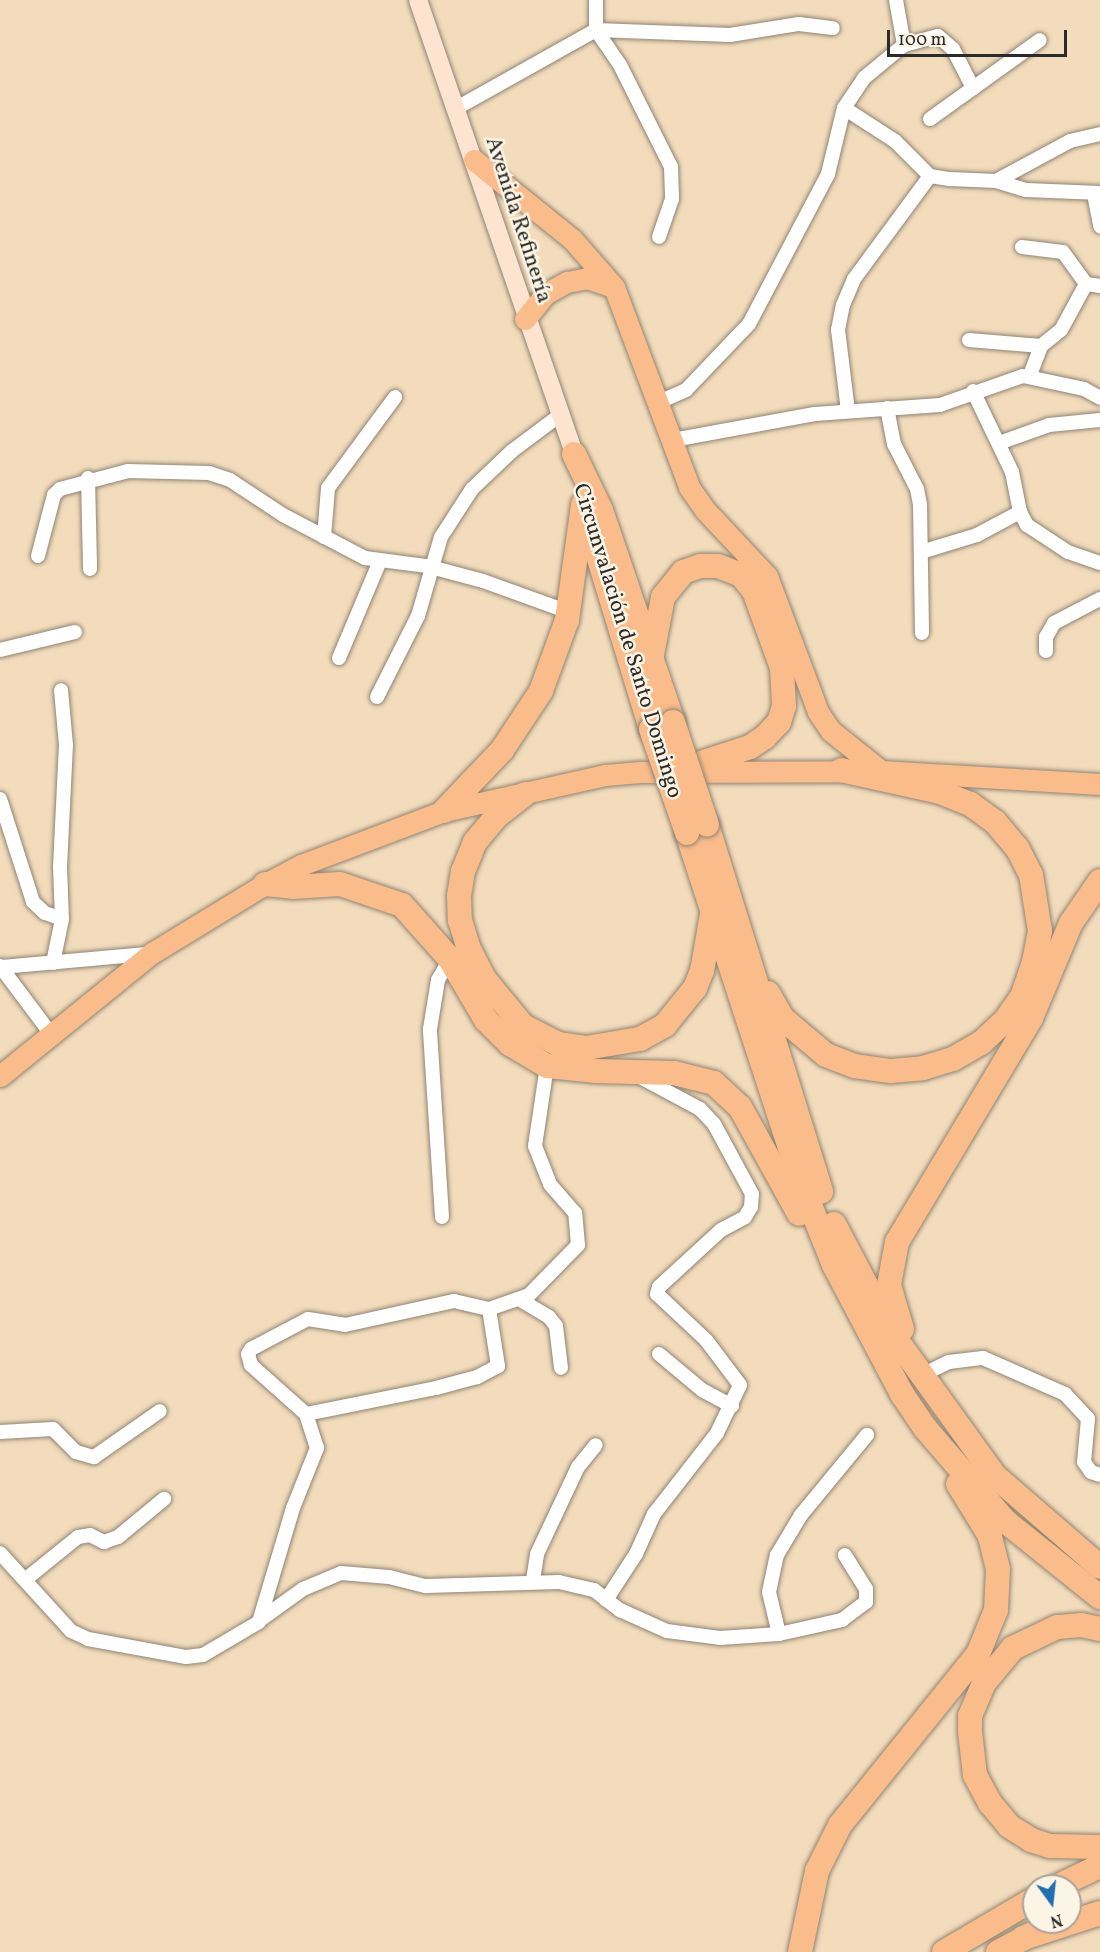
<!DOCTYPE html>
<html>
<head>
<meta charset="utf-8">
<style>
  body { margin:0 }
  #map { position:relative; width:1100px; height:1952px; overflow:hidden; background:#f3dcbc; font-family:Vollkorn,serif }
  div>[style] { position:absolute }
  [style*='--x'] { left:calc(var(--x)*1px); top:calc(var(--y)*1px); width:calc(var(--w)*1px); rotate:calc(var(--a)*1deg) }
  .roads { filter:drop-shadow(0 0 2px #8f8474) drop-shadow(0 0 2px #8f8474) }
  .minor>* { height:14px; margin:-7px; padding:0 7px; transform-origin:7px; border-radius:7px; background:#fff }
  .secondary>* { height:18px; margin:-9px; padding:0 9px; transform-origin:9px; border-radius:9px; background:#fde4d0 }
  .primary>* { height:21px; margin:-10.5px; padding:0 10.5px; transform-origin:10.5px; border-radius:10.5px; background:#f9bc8a }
  .motorway>* { height:24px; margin:-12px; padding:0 12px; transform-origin:12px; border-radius:12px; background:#f9bc8a }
  .bridges { filter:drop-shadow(0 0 2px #8f8474) drop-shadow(0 0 2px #8f8474) }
  .motorway-bridge>* { height:24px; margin:-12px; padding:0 12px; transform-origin:12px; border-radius:12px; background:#f9bc8a }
  span { translate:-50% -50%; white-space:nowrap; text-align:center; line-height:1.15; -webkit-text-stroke:5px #fcf5e5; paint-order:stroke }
  .street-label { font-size:22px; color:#2b2b2b }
  .north { position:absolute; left:1022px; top:1874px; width:60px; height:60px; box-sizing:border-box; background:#fcf5e5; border:2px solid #a8a49b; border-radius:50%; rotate:165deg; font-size:16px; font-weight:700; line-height:24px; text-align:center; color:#2b2b2b }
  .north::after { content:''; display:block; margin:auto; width:21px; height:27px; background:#1f6fb2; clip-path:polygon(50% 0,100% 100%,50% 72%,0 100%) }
  .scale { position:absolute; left:887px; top:30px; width:180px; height:27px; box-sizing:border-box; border:3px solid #2b2b2b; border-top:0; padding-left:8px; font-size:18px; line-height:21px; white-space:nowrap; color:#2b2b2b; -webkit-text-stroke:4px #fcf5e5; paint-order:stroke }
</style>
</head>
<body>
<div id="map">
  <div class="roads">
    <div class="minor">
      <i style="--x:596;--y:0;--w:30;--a:90"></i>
      <i style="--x:596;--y:30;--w:42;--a:55.6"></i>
      <i style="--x:620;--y:65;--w:114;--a:63.4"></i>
      <i style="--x:671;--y:167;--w:32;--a:88"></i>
      <i style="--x:672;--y:199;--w:40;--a:108.9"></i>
      <i style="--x:896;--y:0;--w:46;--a:79.9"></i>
      <i style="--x:844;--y:108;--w:61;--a:32.9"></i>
      <i style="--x:895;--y:141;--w:49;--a:45"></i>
      <i style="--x:930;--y:176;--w:20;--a:9"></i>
      <i style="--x:950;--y:179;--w:46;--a:2.5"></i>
      <i style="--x:996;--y:181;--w:84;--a:-28.4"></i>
      <i style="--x:1070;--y:141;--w:31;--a:-13"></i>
      <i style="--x:455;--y:109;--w:162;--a:-29.3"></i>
      <i style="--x:596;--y:30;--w:134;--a:2.1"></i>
      <i style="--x:730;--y:35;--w:70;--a:-9.1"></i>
      <i style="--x:799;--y:24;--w:34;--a:7"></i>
      <i style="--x:930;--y:119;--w:135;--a:-35.7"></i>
      <i style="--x:996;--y:181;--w:31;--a:17"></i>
      <i style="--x:1026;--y:190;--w:74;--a:2.3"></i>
      <i style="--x:1094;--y:194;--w:33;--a:79"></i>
      <i style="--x:1022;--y:247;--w:41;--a:7"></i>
      <i style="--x:1063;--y:252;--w:39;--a:54"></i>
      <i style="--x:1086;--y:284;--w:14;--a:8"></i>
      <i style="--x:969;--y:340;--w:72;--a:4.8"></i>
      <i style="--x:1030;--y:375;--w:31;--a:-69"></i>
      <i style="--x:1041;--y:346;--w:26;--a:-39"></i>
      <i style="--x:1061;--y:330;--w:52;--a:-61.5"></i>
      <i style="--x:973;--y:391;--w:90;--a:64.3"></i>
      <i style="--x:1012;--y:472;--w:41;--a:78.7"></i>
      <i style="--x:1020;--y:512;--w:15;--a:62"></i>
      <i style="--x:1027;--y:525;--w:49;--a:33.4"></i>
      <i style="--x:1068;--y:552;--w:34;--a:19"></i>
      <i style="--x:659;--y:402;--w:30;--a:-24"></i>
      <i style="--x:686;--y:390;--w:91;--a:-46.3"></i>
      <i style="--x:749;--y:324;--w:170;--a:-62.2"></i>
      <i style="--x:828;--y:174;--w:68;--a:-76.4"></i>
      <i style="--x:844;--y:108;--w:36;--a:-56"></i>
      <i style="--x:864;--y:78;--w:52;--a:-39.5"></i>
      <i style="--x:904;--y:45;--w:35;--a:-15"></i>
      <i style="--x:938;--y:36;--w:20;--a:41"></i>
      <i style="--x:953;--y:49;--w:44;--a:62.9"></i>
      <i style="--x:887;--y:408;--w:37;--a:79"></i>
      <i style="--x:894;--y:444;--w:51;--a:62.9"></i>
      <i style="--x:917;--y:489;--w:15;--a:79"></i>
      <i style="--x:920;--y:504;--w:129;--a:89.1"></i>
      <i style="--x:848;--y:411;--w:82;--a:-97"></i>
      <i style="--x:838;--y:330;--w:25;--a:-79"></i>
      <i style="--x:843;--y:305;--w:28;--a:-67"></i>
      <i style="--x:854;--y:279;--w:128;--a:-53.6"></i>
      <i style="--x:673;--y:440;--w:144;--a:-10.4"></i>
      <i style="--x:815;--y:414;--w:125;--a:-4.1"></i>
      <i style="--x:940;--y:405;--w:88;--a:-19.3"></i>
      <i style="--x:1023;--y:376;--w:62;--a:12"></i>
      <i style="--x:1084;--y:389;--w:18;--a:29"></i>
      <i style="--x:999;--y:443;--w:53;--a:-19.8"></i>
      <i style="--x:1049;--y:425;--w:51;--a:-5.6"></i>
      <i style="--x:88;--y:478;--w:91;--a:88.7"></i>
      <i style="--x:324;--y:537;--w:49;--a:-85.3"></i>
      <i style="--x:328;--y:488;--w:113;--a:-53.6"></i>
      <i style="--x:921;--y:552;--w:59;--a:-16.9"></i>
      <i style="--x:977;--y:535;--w:49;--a:-28.1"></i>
      <i style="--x:38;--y:556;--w:63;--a:-75.3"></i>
      <i style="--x:54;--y:495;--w:8;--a:-45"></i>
      <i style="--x:60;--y:489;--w:70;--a:-14.8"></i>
      <i style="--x:128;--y:471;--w:81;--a:1.4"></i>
      <i style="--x:209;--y:473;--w:22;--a:18"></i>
      <i style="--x:230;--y:480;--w:64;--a:33.4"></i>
      <i style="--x:283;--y:515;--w:93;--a:27.7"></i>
      <i style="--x:365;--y:558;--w:63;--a:7.4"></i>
      <i style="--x:427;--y:566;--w:58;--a:15"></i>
      <i style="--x:483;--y:581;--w:91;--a:19.8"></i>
      <i style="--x:0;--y:650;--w:77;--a:-13.5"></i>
      <i style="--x:1046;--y:651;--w:14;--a:-90"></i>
      <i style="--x:1046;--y:637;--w:16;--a:-60"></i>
      <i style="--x:1054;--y:623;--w:52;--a:-27.6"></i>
      <i style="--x:339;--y:658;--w:105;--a:-67.1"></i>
      <i style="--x:377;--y:697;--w:91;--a:-63.2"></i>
      <i style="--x:418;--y:616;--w:82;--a:-73.8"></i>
      <i style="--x:441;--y:537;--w:57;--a:-57.1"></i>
      <i style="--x:472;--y:489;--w:55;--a:-43.5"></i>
      <i style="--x:512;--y:451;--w:60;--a:-36.9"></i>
      <i style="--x:0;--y:799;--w:108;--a:72.2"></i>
      <i style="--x:33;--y:902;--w:16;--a:43"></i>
      <i style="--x:45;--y:913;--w:18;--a:19"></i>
      <i style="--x:53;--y:963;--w:45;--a:-78.4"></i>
      <i style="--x:62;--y:919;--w:52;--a:-92.2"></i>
      <i style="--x:60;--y:867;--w:122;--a:-87.2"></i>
      <i style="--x:66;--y:745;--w:55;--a:-95.2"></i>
      <i style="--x:0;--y:966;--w:85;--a:53.1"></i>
      <i style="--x:2;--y:967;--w:148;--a:-5.1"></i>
      <i style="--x:442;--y:1217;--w:188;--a:-93.7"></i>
      <i style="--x:430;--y:1029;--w:50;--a:-80.7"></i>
      <i style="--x:438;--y:980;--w:24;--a:-60"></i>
      <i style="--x:519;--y:1299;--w:35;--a:31"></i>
      <i style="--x:549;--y:1317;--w:11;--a:52"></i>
      <i style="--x:556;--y:1326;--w:42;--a:83.2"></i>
      <i style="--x:489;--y:1309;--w:42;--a:-19.3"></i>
      <i style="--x:529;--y:1295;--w:70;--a:-45.6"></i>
      <i style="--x:578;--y:1245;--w:32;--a:-95"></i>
      <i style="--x:575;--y:1213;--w:38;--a:-131"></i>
      <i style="--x:550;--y:1184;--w:41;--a:-111.5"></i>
      <i style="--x:535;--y:1146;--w:81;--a:-81.5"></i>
      <i style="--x:659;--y:1354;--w:56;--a:39.9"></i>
      <i style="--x:702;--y:1390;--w:34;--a:28"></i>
      <i style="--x:922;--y:1375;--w:30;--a:-26"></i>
      <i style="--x:949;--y:1362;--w:34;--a:-7"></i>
      <i style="--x:983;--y:1358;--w:90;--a:23.7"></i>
      <i style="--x:1065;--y:1394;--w:34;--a:47"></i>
      <i style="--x:1088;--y:1419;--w:43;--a:95.3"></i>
      <i style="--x:1084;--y:1462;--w:12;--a:55"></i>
      <i style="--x:1091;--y:1472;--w:9;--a:18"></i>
      <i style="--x:0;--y:1432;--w:53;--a:-3.2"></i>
      <i style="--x:53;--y:1429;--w:33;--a:45"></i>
      <i style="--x:76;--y:1452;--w:19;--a:16"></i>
      <i style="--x:94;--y:1457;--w:80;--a:-34.9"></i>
      <i style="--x:0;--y:1553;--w:105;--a:47.7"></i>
      <i style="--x:71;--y:1631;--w:19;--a:25"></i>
      <i style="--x:88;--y:1639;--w:100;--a:10.4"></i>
      <i style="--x:186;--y:1657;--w:17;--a:-7"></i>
      <i style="--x:203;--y:1655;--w:65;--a:-30.5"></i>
      <i style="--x:259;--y:1622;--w:119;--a:-73.4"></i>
      <i style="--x:293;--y:1508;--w:65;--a:-68.2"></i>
      <i style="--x:317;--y:1448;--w:36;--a:-108"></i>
      <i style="--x:306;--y:1414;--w:74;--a:-138.3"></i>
      <i style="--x:251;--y:1365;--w:11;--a:-105"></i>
      <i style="--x:248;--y:1354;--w:6;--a:-59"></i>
      <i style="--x:251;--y:1349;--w:64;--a:-27.8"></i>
      <i style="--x:308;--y:1319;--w:37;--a:9"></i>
      <i style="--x:345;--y:1325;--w:112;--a:-12.4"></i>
      <i style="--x:454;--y:1301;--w:36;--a:13"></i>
      <i style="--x:489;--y:1309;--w:58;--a:81"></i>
      <i style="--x:498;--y:1366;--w:24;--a:152"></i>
      <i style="--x:477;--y:1377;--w:42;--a:165"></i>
      <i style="--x:436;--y:1388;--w:133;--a:168.7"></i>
      <i style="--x:26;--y:1579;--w:67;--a:-38.9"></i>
      <i style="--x:78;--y:1537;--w:12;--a:-9"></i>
      <i style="--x:90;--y:1535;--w:16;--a:27"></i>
      <i style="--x:104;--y:1542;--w:15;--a:-20"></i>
      <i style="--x:118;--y:1537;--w:60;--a:-39.6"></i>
      <i style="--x:533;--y:1580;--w:26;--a:-81"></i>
      <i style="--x:537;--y:1554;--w:96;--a:-64.8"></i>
      <i style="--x:578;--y:1467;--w:28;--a:-51"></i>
      <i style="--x:606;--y:1600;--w:55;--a:-56.9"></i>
      <i style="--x:636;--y:1554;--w:44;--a:-65.8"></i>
      <i style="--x:654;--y:1514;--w:103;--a:-52.1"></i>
      <i style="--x:717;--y:1433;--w:53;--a:-64.4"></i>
      <i style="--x:740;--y:1385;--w:56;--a:-127.1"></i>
      <i style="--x:706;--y:1340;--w:67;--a:-136.8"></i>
      <i style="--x:657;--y:1294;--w:7;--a:-74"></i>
      <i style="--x:659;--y:1287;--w:84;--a:-42.6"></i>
      <i style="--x:721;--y:1230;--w:27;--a:-28"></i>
      <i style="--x:745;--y:1217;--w:12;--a:-59"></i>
      <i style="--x:751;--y:1207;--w:13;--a:-86"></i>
      <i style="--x:752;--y:1194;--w:80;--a:-118.5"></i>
      <i style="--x:714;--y:1124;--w:21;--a:-133"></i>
      <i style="--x:700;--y:1109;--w:66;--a:-151.9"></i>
      <i style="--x:260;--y:1620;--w:53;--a:-35.8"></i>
      <i style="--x:303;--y:1589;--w:41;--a:-22.8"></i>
      <i style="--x:341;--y:1573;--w:48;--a:4.8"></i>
      <i style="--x:389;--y:1577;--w:38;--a:14"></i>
      <i style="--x:426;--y:1586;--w:133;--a:-1.7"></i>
      <i style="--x:559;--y:1582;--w:36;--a:13"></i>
      <i style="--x:594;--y:1590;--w:33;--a:38"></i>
      <i style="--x:620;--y:1610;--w:51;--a:24.1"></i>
      <i style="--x:667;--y:1631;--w:53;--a:7.5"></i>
      <i style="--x:720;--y:1638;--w:59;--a:-3.9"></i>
      <i style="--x:779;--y:1634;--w:65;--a:-12.5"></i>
      <i style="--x:842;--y:1620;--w:30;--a:-37"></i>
      <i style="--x:866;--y:1602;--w:13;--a:-90"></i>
      <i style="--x:866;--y:1589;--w:40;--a:-122"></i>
      <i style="--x:779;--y:1634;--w:43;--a:-103.4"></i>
      <i style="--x:769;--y:1592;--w:38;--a:-78"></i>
      <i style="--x:777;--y:1555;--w:47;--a:-59"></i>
      <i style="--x:801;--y:1515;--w:104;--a:-50.5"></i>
    </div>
    <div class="secondary">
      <i style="--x:418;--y:0;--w:480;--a:71"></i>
    </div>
    <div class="primary">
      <i style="--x:474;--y:160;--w:126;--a:38.9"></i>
      <i style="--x:572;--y:239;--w:64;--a:48.8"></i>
      <i style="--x:614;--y:287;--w:214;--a:69.4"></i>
      <i style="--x:689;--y:487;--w:28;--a:55"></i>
      <i style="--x:705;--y:510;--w:91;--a:46.8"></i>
      <i style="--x:767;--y:576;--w:145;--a:69.4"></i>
      <i style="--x:818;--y:712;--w:23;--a:56"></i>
      <i style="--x:831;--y:731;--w:64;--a:38.7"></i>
      <i style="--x:525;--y:319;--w:32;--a:-51"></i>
      <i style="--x:545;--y:294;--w:25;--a:-29"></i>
      <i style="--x:567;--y:282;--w:20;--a:-11"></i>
      <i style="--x:587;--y:278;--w:28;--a:19"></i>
      <i style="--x:0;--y:1076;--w:196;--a:-39"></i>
      <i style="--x:152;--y:953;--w:132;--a:-31.4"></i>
      <i style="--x:265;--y:884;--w:41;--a:-27.8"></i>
      <i style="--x:301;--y:865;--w:153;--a:-20.7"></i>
      <i style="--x:444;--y:811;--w:165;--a:-12.6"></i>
      <i style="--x:605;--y:775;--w:38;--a:-5"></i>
      <i style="--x:643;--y:772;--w:238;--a:-0.2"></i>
      <i style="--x:881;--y:771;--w:219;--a:3.4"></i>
    </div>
    <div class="motorway">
      <i style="--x:574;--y:454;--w:62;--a:64.3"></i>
      <i style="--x:601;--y:510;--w:224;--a:71.2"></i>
      <i style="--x:588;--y:523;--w:215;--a:73"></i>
      <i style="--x:651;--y:660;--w:64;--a:-79.2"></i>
      <i style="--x:663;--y:597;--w:32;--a:-51"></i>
      <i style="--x:683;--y:572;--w:18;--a:-19"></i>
      <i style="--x:700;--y:566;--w:18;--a:0"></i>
      <i style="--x:718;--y:566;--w:25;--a:21"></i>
      <i style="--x:741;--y:575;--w:21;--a:51"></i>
      <i style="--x:754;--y:591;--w:82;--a:70"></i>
      <i style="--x:782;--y:668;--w:38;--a:87"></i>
      <i style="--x:784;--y:706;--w:17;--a:107"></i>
      <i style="--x:779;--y:722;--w:21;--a:133"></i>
      <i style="--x:765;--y:737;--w:18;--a:146"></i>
      <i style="--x:750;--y:747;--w:78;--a:162"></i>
      <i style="--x:525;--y:794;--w:37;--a:142"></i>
      <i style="--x:496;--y:817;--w:33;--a:130"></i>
      <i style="--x:475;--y:842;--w:31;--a:112"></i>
      <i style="--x:463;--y:871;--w:25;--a:99"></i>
      <i style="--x:459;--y:896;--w:24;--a:88"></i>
      <i style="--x:460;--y:920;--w:28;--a:73"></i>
      <i style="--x:468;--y:947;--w:37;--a:63"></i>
      <i style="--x:485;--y:980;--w:60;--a:50.4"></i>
      <i style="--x:523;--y:1026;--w:39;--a:27"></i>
      <i style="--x:558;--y:1044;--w:28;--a:8"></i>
      <i style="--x:586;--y:1048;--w:55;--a:-9.5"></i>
      <i style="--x:640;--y:1039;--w:29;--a:-29"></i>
      <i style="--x:665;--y:1025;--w:48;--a:-51"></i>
      <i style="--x:695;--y:988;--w:18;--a:-68"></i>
      <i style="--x:702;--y:971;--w:58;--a:-80"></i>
      <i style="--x:444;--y:811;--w:84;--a:-46.4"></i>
      <i style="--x:502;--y:750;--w:71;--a:-56.5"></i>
      <i style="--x:541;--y:691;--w:76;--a:-69.9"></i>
      <i style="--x:567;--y:620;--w:117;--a:-82.1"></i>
      <i style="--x:707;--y:825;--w:384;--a:72.7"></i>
      <i style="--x:687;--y:833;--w:376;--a:71.9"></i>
      <i style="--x:804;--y:1190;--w:81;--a:68.2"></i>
      <i style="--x:834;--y:1265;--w:146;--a:62.2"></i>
      <i style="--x:902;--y:1394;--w:41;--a:55.9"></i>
      <i style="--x:925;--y:1428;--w:123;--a:49.3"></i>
      <i style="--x:1005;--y:1521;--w:122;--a:38.7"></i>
      <i style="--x:265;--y:884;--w:28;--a:6"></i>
      <i style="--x:293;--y:887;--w:47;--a:-3.7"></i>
      <i style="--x:340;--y:884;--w:65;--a:18.7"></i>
      <i style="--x:402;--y:905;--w:72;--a:48.4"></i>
      <i style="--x:450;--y:959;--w:71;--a:59.5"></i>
      <i style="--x:486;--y:1020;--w:34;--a:45"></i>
      <i style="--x:510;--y:1044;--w:43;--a:30.7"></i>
      <i style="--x:547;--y:1066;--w:48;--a:5.9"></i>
      <i style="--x:595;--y:1071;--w:79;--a:1.5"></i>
      <i style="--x:674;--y:1073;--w:41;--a:14"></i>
      <i style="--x:714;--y:1083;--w:35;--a:43"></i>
      <i style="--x:740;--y:1107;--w:122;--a:61.1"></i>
      <i style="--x:768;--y:993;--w:30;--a:60"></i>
      <i style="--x:783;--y:1019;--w:56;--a:39.9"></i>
      <i style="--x:826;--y:1055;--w:30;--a:21"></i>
      <i style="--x:854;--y:1066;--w:37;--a:8"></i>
      <i style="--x:891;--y:1071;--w:32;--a:-5"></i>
      <i style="--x:923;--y:1068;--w:31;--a:-17"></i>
      <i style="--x:953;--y:1059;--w:32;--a:-30"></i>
      <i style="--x:981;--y:1043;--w:33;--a:-43"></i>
      <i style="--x:1005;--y:1021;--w:29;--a:-55"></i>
      <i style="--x:1022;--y:997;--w:37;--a:-71"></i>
      <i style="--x:1034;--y:962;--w:32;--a:-79"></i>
      <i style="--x:1040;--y:931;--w:57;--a:-99.1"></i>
      <i style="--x:1031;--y:875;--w:30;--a:-117"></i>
      <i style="--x:1017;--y:848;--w:34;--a:-130"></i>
      <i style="--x:995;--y:822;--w:31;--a:-144"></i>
      <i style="--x:970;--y:804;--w:32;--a:-158"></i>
      <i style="--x:940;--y:792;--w:101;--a:-167.5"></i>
      <i style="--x:834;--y:1224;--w:122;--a:62.2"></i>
      <i style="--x:891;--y:1332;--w:178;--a:54.2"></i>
      <i style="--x:995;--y:1476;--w:139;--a:40.9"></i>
      <i style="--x:902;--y:1329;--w:46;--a:-106.5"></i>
      <i style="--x:889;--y:1285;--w:44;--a:-79.5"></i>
      <i style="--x:897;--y:1242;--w:261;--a:-59.1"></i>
      <i style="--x:1031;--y:1018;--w:103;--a:-67.2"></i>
      <i style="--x:1071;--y:923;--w:51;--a:-55.4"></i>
      <i style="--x:1100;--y:1629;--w:19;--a:-168"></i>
      <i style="--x:1081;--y:1625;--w:24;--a:175"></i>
      <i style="--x:1057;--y:1627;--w:49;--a:154.5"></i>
      <i style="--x:1013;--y:1648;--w:45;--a:129.6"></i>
      <i style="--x:984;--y:1683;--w:36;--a:113"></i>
      <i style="--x:970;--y:1716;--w:16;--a:90"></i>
      <i style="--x:970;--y:1732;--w:43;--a:83.4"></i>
      <i style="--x:975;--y:1775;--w:32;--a:62"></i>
      <i style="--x:990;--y:1803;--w:30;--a:50"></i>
      <i style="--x:1009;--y:1826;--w:26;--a:32"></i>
      <i style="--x:1031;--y:1840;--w:20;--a:18"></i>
      <i style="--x:1050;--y:1846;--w:50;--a:1.1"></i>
      <i style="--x:1058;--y:1886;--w:47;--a:-25.5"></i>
      <i style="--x:1023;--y:1938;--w:81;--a:-18"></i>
      <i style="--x:800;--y:1952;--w:83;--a:-78.1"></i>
      <i style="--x:817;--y:1871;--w:51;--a:-63.4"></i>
      <i style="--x:840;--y:1825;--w:220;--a:-51.1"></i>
      <i style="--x:978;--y:1654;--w:48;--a:-67.8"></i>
      <i style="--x:996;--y:1610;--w:41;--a:-87.2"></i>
      <i style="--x:998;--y:1569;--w:34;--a:-104"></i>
      <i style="--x:990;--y:1536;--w:61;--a:-121.6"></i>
      <i style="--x:944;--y:1952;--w:104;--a:-30.5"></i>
      <i style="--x:998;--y:1952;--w:43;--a:-27.8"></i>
    </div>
  </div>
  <div class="bridges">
    <div class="motorway-bridge">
      <i style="--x:673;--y:722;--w:108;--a:71.7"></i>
      <i style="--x:651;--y:729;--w:110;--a:70.9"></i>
    </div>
  </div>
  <div class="street-label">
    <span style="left:518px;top:220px;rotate:72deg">Avenida Refinería</span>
    <span style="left:627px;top:641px;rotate:73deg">Circunvalación de Santo Domingo</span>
  </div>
  <div class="north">N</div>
  <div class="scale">100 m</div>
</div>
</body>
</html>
